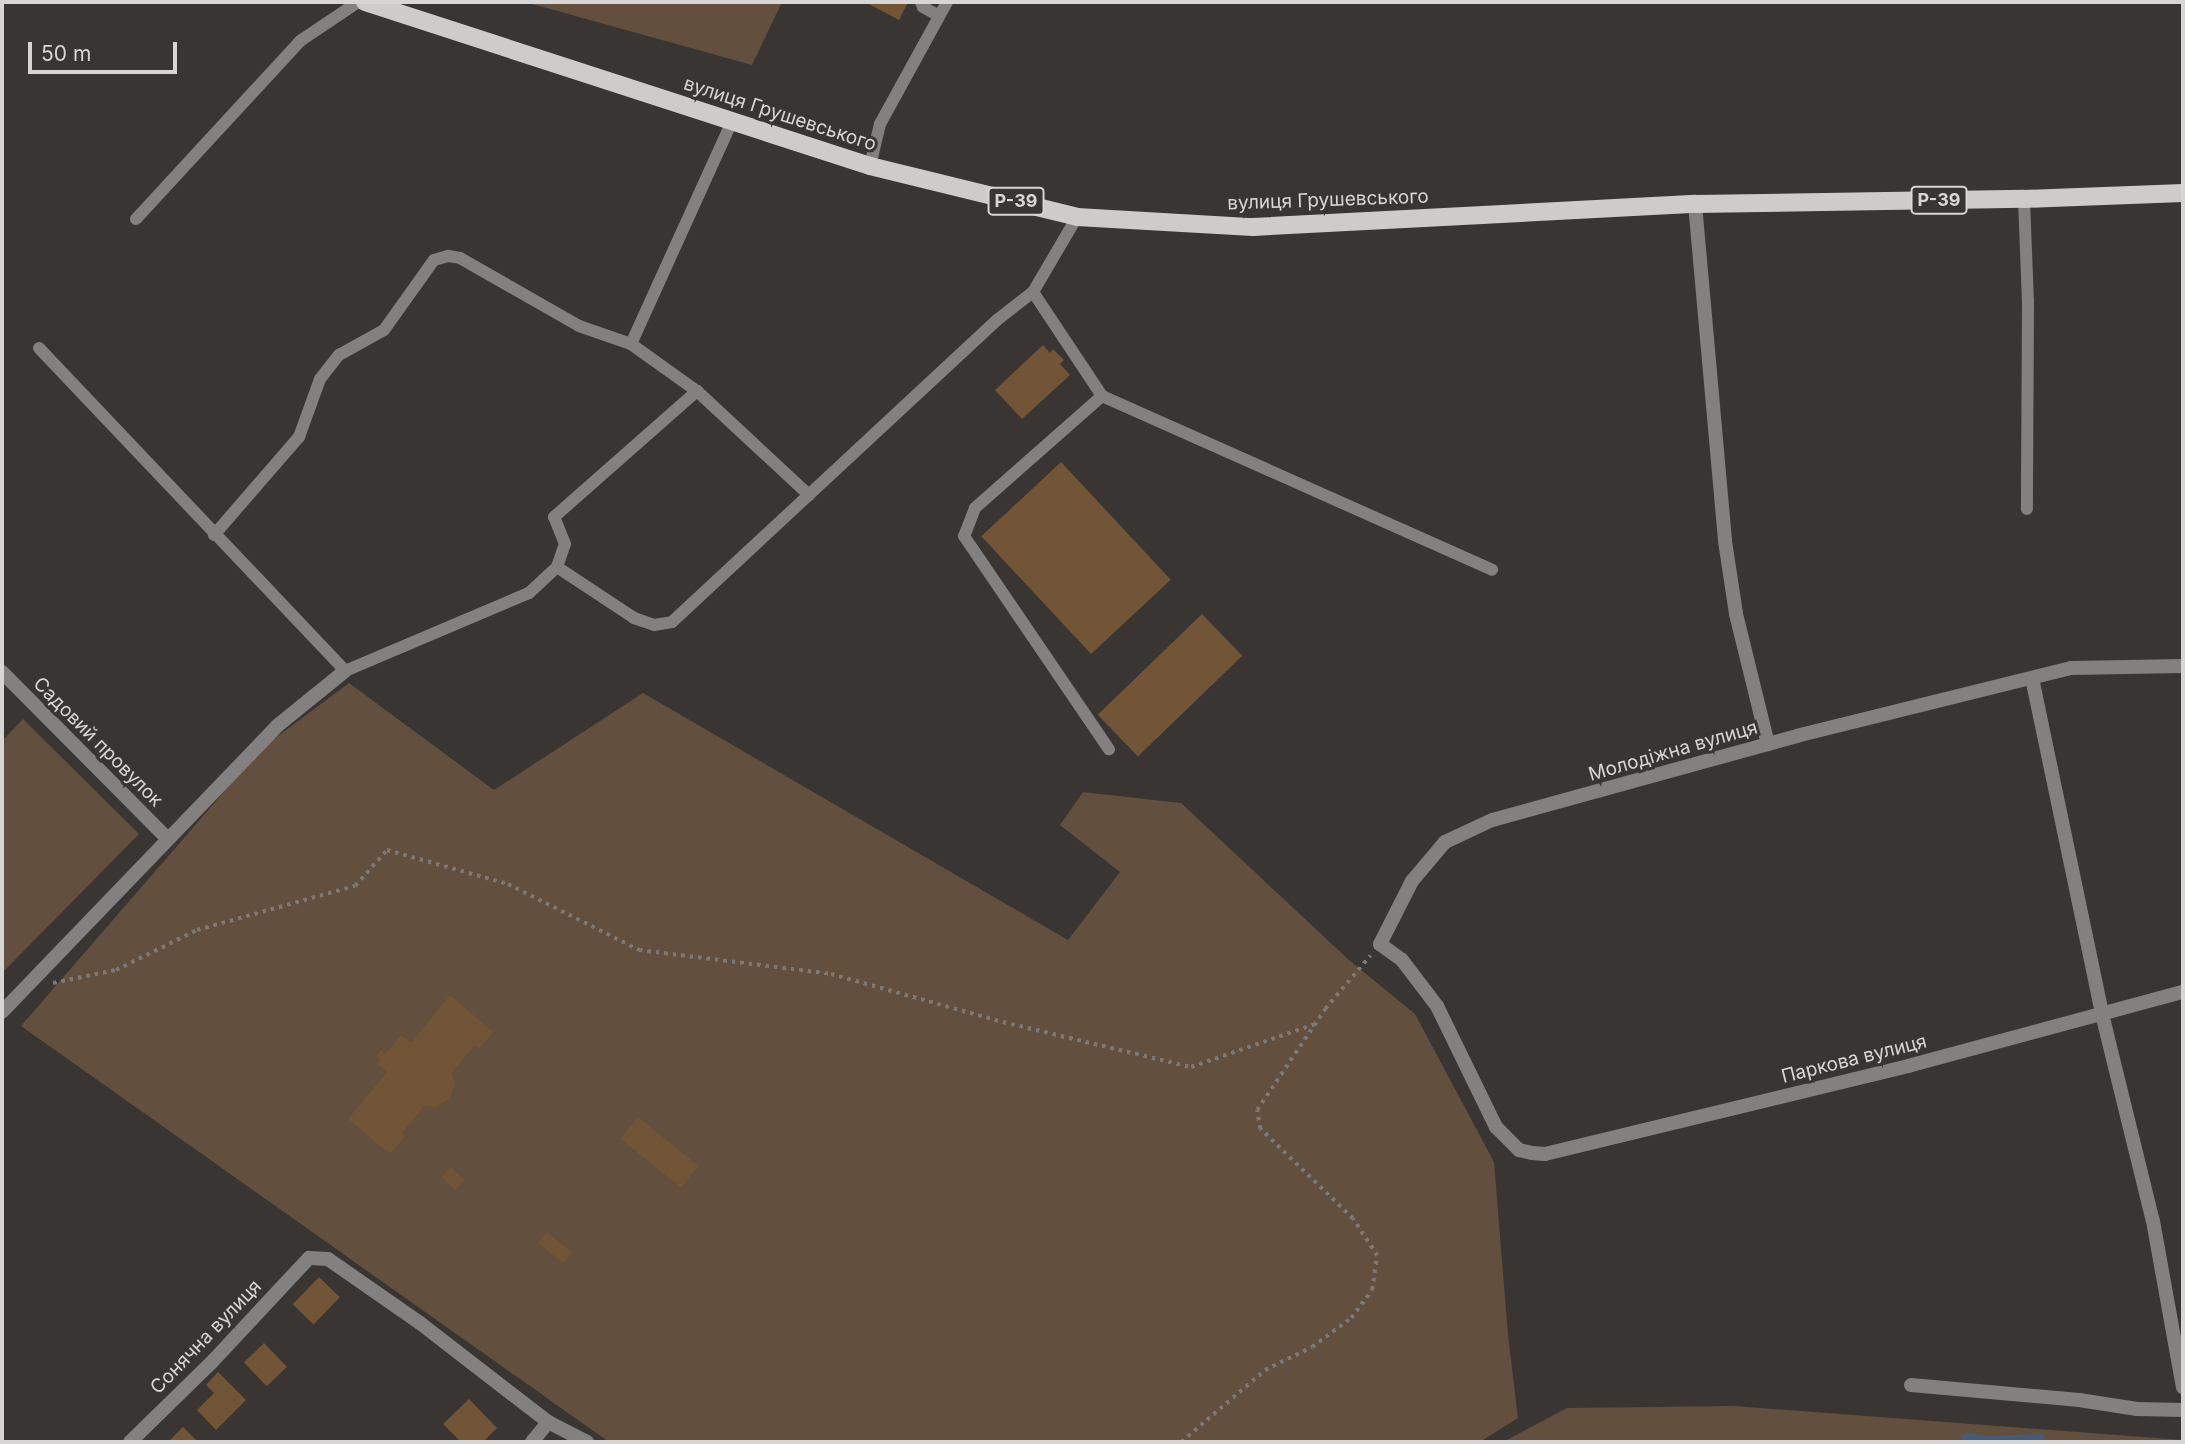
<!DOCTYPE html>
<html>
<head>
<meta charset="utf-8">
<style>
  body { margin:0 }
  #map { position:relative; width:2185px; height:1444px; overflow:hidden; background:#383532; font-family:Inter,sans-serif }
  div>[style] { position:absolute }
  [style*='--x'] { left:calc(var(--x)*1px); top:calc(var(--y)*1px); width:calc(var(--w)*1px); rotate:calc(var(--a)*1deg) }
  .green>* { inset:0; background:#624f3d }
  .water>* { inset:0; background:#445c7b }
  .building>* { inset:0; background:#725437; transform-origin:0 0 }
  .path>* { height:3.5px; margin-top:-1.75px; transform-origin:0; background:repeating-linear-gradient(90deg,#7b7977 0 3.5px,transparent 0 8.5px) }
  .lane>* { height:12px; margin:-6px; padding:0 6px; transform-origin:6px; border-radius:6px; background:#82817f }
  .street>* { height:14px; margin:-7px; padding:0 7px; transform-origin:7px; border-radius:7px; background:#82817f }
  .primary>* { height:18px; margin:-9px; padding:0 9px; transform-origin:9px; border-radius:9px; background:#cecbc8 }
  span { translate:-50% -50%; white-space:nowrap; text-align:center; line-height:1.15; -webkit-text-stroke:6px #383532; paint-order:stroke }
  .shield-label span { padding:2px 5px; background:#383532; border:2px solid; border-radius:5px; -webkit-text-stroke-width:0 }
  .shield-label { font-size:18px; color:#d7d6d4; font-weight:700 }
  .street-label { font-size:19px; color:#d7d6d4 }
  .frame { position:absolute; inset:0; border:4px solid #d7d6d4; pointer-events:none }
  .scale { position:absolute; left:28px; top:42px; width:149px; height:32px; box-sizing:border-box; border:4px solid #d7d6d4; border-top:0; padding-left:9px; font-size:21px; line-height:24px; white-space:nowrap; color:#d7d6d4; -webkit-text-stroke:5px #383532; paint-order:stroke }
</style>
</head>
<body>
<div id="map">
  <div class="green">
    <i style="clip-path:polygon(525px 2px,782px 2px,752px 65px)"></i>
    <i style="clip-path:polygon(349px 683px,494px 790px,643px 693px,1068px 940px,1120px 872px,1060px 825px,1083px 792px,1181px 803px,1349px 960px,1415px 1014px,1494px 1162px,1508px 1335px,1518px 1418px,1480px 1442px,609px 1442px,21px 1026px,262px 748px)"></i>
    <i style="clip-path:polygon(23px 719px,139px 834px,2px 973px,2px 741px)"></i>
    <i style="clip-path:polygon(1734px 1406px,2183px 1440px,2183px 1442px,1503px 1442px,1567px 1408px)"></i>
  </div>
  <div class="water">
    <i style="clip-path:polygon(1967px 1433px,1991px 1436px,2043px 1434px,2046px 1442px,1961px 1442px,1961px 1436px)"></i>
  </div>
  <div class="building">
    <i style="clip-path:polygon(865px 2px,908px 2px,899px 20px)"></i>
    <i style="clip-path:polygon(1043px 345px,1050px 353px,1053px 349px,1064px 360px,1060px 364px,1070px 375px,1022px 419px,995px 390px)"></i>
    <i style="left:1061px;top:462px;width:161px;height:109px;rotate:47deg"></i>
    <i style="left:1202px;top:614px;width:58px;height:145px;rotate:46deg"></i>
    <i style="clip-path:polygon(450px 995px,493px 1032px,479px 1049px,475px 1045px,452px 1072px,455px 1085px,449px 1099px,436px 1107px,424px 1106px,402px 1133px,405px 1136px,391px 1153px,386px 1151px,348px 1119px,387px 1072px,377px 1064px,380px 1060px,376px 1056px,381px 1050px,385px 1054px,401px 1035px,411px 1043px)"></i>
    <i style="left:638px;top:1117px;width:78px;height:28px;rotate:39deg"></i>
    <i style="left:451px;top:1167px;width:19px;height:14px;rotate:43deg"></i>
    <i style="left:547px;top:1232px;width:32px;height:14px;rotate:39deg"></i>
    <i style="left:319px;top:1277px;width:29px;height:38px;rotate:44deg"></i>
    <i style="left:264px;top:1343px;width:33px;height:28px;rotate:46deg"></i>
    <i style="clip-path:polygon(218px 1372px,246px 1400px,216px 1430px,197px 1410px,214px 1393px,206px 1385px)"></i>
    <i style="clip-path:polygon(469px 1399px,497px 1428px,483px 1442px,461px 1442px,443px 1424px)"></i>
    <i style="clip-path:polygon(183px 1427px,198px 1442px,168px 1442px)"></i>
  </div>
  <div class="path">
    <i style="--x:53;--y:983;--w:64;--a:-11.7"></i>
    <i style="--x:116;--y:970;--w:90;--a:-26.3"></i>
    <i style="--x:197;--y:930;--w:164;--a:-15.6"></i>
    <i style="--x:355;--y:886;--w:48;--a:-48.4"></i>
    <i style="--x:387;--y:850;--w:126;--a:15.7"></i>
    <i style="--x:508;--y:884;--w:147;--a:26.7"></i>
    <i style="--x:639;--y:950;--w:193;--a:7.1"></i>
    <i style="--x:831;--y:974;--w:179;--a:15.6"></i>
    <i style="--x:1003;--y:1022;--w:193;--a:13.5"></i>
    <i style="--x:1191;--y:1067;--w:131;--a:-19.1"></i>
    <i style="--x:1181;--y:1442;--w:111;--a:-40.6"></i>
    <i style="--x:1265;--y:1370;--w:52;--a:-26.1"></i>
    <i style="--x:1312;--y:1347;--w:49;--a:-36.6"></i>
    <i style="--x:1351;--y:1318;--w:35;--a:-53"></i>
    <i style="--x:1372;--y:1290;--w:34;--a:-82"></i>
    <i style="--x:1377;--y:1256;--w:44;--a:-123"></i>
    <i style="--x:1353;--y:1219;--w:129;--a:-135.9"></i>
    <i style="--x:1260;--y:1129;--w:19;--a:-99"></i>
    <i style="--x:1257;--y:1110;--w:122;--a:-56"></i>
    <i style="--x:1325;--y:1009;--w:70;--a:-49.7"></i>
  </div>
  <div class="lane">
    <i style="--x:921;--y:2;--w:5;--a:68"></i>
    <i style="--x:923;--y:7;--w:18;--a:29"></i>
    <i style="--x:870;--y:166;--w:43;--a:-76.6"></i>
    <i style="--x:880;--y:124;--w:139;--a:-61.2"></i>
    <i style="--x:2024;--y:199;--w:102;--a:87.8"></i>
    <i style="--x:2028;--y:301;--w:208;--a:90.3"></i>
    <i style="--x:136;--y:219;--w:242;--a:-47.3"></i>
    <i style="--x:300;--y:41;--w:70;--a:-33.9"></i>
    <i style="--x:1033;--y:292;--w:125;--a:56.4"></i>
    <i style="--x:1102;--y:396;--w:169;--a:138.6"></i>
    <i style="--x:975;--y:508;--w:30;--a:111"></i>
    <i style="--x:964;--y:536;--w:258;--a:55.8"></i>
    <i style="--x:631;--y:344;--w:245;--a:-65.6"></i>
    <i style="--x:39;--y:348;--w:445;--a:46.5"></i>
    <i style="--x:345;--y:671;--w:200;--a:-23"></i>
    <i style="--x:529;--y:593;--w:38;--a:-43"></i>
    <i style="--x:557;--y:567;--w:24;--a:-71"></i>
    <i style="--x:565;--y:544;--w:29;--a:-112"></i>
    <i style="--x:554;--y:517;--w:191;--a:-41.4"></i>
    <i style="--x:1102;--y:396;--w:427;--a:24"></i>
    <i style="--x:214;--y:535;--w:130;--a:-49.1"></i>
    <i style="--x:299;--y:437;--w:62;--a:-70.1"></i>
    <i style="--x:320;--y:379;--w:31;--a:-52"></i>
    <i style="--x:339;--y:355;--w:51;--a:-29.1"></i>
    <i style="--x:384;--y:330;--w:86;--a:-54.5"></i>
    <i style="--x:434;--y:260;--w:15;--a:-16"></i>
    <i style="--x:448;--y:256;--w:12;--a:9"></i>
    <i style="--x:460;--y:258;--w:137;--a:29.7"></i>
    <i style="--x:579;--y:326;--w:55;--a:19.1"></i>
    <i style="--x:631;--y:344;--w:81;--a:35.5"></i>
    <i style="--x:697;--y:391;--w:153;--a:42.9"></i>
    <i style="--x:557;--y:567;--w:92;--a:33.5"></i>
    <i style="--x:634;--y:618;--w:21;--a:19"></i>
    <i style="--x:654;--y:625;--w:18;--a:-9"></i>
    <i style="--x:672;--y:622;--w:444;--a:-42.9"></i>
    <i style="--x:997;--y:320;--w:46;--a:-37.9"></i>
    <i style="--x:1033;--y:292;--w:87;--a:-59.6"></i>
  </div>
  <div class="street">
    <i style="--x:1695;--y:204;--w:338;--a:84.9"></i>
    <i style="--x:1725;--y:541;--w:74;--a:81.4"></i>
    <i style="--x:1736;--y:614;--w:134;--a:76.2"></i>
    <i style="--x:2183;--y:666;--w:112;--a:179"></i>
    <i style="--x:2071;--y:668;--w:282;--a:166.1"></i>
    <i style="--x:1797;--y:736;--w:316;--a:164.6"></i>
    <i style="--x:1492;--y:820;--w:52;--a:154.9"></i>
    <i style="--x:1445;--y:842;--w:51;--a:130.2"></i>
    <i style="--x:1412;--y:881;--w:71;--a:116.9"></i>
    <i style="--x:1380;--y:944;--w:27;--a:36"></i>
    <i style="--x:1402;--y:960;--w:58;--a:52.7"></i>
    <i style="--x:1437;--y:1006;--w:135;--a:64"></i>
    <i style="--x:1496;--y:1127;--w:33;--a:45"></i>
    <i style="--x:1519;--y:1150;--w:13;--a:13"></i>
    <i style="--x:1532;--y:1153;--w:13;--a:4"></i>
    <i style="--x:1545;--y:1154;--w:374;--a:-13.6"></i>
    <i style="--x:1908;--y:1066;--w:285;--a:-15.1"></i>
    <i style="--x:2;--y:672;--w:235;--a:45.2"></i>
    <i style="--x:2032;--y:678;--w:343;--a:78.2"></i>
    <i style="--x:2102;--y:1014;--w:213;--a:76.2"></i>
    <i style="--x:2153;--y:1221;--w:169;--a:79.8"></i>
    <i style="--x:2;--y:1012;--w:397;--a:-46.1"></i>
    <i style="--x:277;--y:726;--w:87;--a:-39"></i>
    <i style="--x:1911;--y:1385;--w:169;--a:5.1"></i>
    <i style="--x:2079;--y:1400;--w:59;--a:8.8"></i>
    <i style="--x:2137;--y:1409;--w:46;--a:1.2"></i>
    <i style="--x:130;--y:1442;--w:113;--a:-44.3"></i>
    <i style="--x:211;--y:1363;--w:144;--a:-47"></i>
    <i style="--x:309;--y:1258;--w:19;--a:3"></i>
    <i style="--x:328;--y:1259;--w:112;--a:34.8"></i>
    <i style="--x:420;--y:1323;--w:162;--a:37.7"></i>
    <i style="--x:548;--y:1422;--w:44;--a:27.1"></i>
    <i style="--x:532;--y:1442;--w:26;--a:-51"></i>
  </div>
  <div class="primary">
    <i style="--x:365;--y:2;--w:531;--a:17.99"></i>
    <i style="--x:870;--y:166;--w:213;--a:13.8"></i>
    <i style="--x:1077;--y:217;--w:176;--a:3.3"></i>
    <i style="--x:1253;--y:227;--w:443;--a:-3"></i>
    <i style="--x:1695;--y:204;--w:329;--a:-0.9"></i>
    <i style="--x:2024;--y:199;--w:159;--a:-2.2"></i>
  </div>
  <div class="shield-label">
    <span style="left:1939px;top:200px">Р-39</span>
    <span style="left:1016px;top:201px">Р-39</span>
  </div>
  <div class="street-label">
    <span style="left:780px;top:114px;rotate:18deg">вулиця Грушевського</span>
    <span style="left:1328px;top:200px;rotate:-2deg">вулиця Грушевського</span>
    <span style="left:98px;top:742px;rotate:45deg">Садовий провулок</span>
    <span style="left:1673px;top:751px;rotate:-16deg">Молодіжна вулиця</span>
    <span style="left:1854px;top:1059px;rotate:-14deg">Паркова вулиця</span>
    <span style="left:206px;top:1337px;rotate:-46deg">Сонячна вулиця</span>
  </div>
  <div class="frame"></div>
  <div class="scale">50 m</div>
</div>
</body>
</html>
